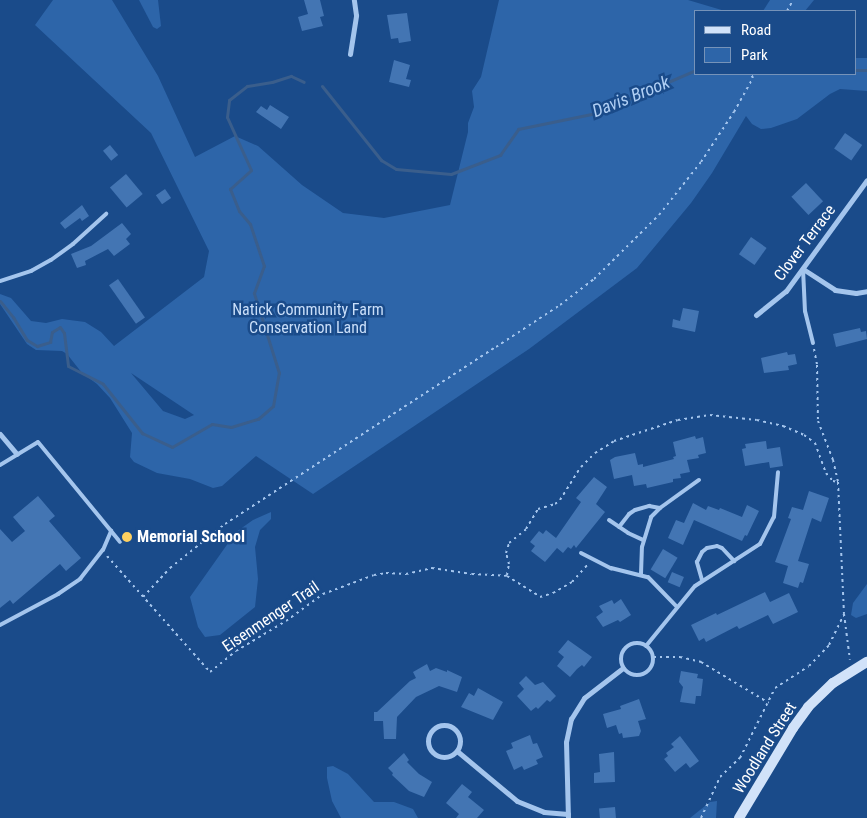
<!DOCTYPE html>
<html>
<head>
<meta charset="utf-8">
<style>
  body { margin:0 }
  #map { position:relative; width:867px; height:818px; overflow:hidden; background:#1a4b8a; font-family:"Roboto Condensed",sans-serif }
  div>[style] { position:absolute }
  [style*='--x'] { left:calc(var(--x)*1px); top:calc(var(--y)*1px); width:calc(var(--w)*1px); rotate:calc(var(--a)*1deg) }
  .green>* { inset:0; background:#2d65a9 }
  .stream>* { height:3px; margin:-1.5px; padding:0 1.5px; transform-origin:1.5px; border-radius:1.5px; background:#3a5e8c }
  .building>* { inset:0; background:#4375b3; transform-origin:0 0 }
  .path>* { height:2px; margin-top:-1px; transform-origin:0; background:repeating-linear-gradient(90deg,#a4c5ed 0 2.5px,transparent 0 6.5px) }
  .lane>* { height:4px; margin:-2px; padding:0 2px; transform-origin:2px; border-radius:2px; background:#a4c5ed }
  .lane>.ring { margin:-2px; padding:0; box-sizing:content-box; background:none; border:4px solid #a4c5ed; border-radius:50% }
  .street>* { height:5px; margin:-2.5px; padding:0 2.5px; transform-origin:2.5px; border-radius:2.5px; background:#a4c5ed }
  .street>.ring { margin:-2.5px; padding:0; box-sizing:content-box; background:none; border:5px solid #a4c5ed; border-radius:50% }
  .secondary>* { height:10px; margin:-5px; padding:0 5px; transform-origin:5px; border-radius:5px; background:#d1e2f9 }
  .dots>* { width:14px; height:14px; translate:-50% -50%; box-sizing:border-box; border:2px solid #1a4b8a; border-radius:50% }
  span { translate:-50% -50%; white-space:nowrap; text-align:center; line-height:1.15; -webkit-text-stroke:5px #1a4b8a; paint-order:stroke }
  .street-label { font-size:16px; color:#fff }
  .park-label { font-size:16px; color:#cadffa }
  .poi-label { font-size:16px; color:#fff; font-weight:700 }
  .left { translate:0 -50%; text-align:left }
  .water-label { font-size:18px; color:#b0cff4; font-style:italic }
  .legend { position:absolute; left:694px; top:10px; width:162px; height:65px; box-sizing:border-box; background:#1a4b8a; border:1px solid #7693b9; margin:0; padding:6px 9px; list-style:none; font-size:15px; color:#fff }
  .legend li { display:flex; align-items:center; gap:10px; height:25px }
  .legend b { width:25px; border:1px solid #7693b9 }
</style>
</head>
<body>
<div id="map">
  <div class="green">
    <i style="clip-path:polygon(evenodd,53px 0,112px 0,158px 76px,195px 157px,235px 136px,258px 146px,302px 185px,343px 213px,384px 218px,450px 205px,468px 132px,468px 123px,474px 107px,472px 91px,481px 77px,499px 0,688px 0,725px 11px,696px 11px,696px 74px,856px 74px,856px 58px,867px 58px,867px 91px,840px 89px,830px 94px,797px 119px,771px 128px,761px 129px,752px 124px,746px 116px,712px 173px,691px 203px,637px 268px,529px 349px,313px 494px,256px 456px,222px 486px,213px 488px,190px 479px,157px 473px,134px 462px,130px 457px,132px 433px,110px 398px,97px 384px,82px 373px,67px 354px,62px 351px,36px 350px,27px 344px,0 304px,0 294px,11px 298px,31px 321px,46px 323px,62px 319px,85px 322px,101px 332px,114px 346px,204px 277px,209px 251px,151px 133px,35px 25px,53px 0,131px 373px,194px 415px,185px 419px,163px 411px,131px 373px)"></i>
    <i style="clip-path:polygon(139px 0,158px 0,161px 26px,157px 29px,153px 27px)"></i>
    <i style="clip-path:polygon(770px 0,814px 0,805px 11px,763px 11px)"></i>
    <i style="clip-path:polygon(271px 512px,271px 519px,260px 530px,255px 547px,258px 579px,255px 607px,220px 635px,205px 637px,198px 627px,190px 597px,236px 532px,253px 520px)"></i>
    <i style="clip-path:polygon(867px 584px,867px 614px,856px 618px,851px 615px,853px 603px)"></i>
    <i style="clip-path:polygon(333px 766px,348px 774px,374px 802px,394px 802px,413px 809px,418px 818px,341px 818px,332px 801px,327px 778px,327px 767px)"></i>
    <i style="clip-path:polygon(717px 801px,716px 818px,690px 818px,710px 802px)"></i>
  </div>
  <div class="stream">
    <i style="--x:856;--y:70;--w:11;--a:0"></i>
    <i style="--x:322;--y:86;--w:95;--a:51.4"></i>
    <i style="--x:381;--y:160;--w:17;--a:31"></i>
    <i style="--x:396;--y:169;--w:55;--a:5.2"></i>
    <i style="--x:451;--y:174;--w:53;--a:-21.2"></i>
    <i style="--x:500;--y:155;--w:32;--a:-55"></i>
    <i style="--x:518;--y:129;--w:80;--a:-11.6"></i>
    <i style="--x:596;--y:113;--w:109;--a:-23.3"></i>
    <i style="--x:0;--y:301;--w:21;--a:51"></i>
    <i style="--x:13;--y:317;--w:27;--a:59"></i>
    <i style="--x:27;--y:340;--w:12;--a:31"></i>
    <i style="--x:37;--y:346;--w:14;--a:-17"></i>
    <i style="--x:50;--y:342;--w:10;--a:-79"></i>
    <i style="--x:52;--y:332;--w:9;--a:-32"></i>
    <i style="--x:60;--y:327;--w:7;--a:56"></i>
    <i style="--x:64;--y:333;--w:33;--a:83"></i>
    <i style="--x:68;--y:366;--w:39;--a:27"></i>
    <i style="--x:103;--y:384;--w:63;--a:51.5"></i>
    <i style="--x:142;--y:433;--w:33;--a:25"></i>
    <i style="--x:172;--y:447;--w:46;--a:-29.9"></i>
    <i style="--x:212;--y:424;--w:19;--a:9"></i>
    <i style="--x:231;--y:427;--w:28;--a:-17"></i>
    <i style="--x:258;--y:419;--w:20;--a:-41"></i>
    <i style="--x:273;--y:406;--w:34;--a:-80"></i>
    <i style="--x:279;--y:373;--w:84;--a:-107.4"></i>
    <i style="--x:254;--y:293;--w:29;--a:-70"></i>
    <i style="--x:264;--y:266;--w:44;--a:-108.4"></i>
    <i style="--x:250;--y:224;--w:17;--a:-130"></i>
    <i style="--x:239;--y:211;--w:24;--a:-112"></i>
    <i style="--x:230;--y:189;--w:28;--a:-42"></i>
    <i style="--x:251;--y:170;--w:58;--a:-114.4"></i>
    <i style="--x:227;--y:117;--w:17;--a:-83"></i>
    <i style="--x:229;--y:100;--w:23;--a:-38"></i>
    <i style="--x:247;--y:86;--w:25;--a:-9"></i>
    <i style="--x:272;--y:82;--w:20;--a:-18"></i>
    <i style="--x:291;--y:76;--w:14;--a:25"></i>
  </div>
  <div class="building">
    <i style="clip-path:polygon(304px 0,320px 0,324px 16px,320px 17px,323px 26px,302px 31px,298px 17px,308px 14px)"></i>
    <i style="clip-path:polygon(407px 13px,411px 41px,399px 43px,398px 38px,391px 39px,387px 15px)"></i>
    <i style="clip-path:polygon(394px 60px,410px 65px,406px 79px,411px 80px,409px 87px,389px 82px)"></i>
    <i style="clip-path:polygon(270px 105px,289px 117px,281px 129px,256px 112px,261px 106px,267px 110px)"></i>
    <i style="left:845px;top:133px;width:21px;height:19px;rotate:35deg"></i>
    <i style="left:110px;top:145px;width:13px;height:9px;rotate:51deg"></i>
    <i style="left:126px;top:174px;width:26px;height:21px;rotate:50deg"></i>
    <i style="left:806px;top:183px;width:25px;height:20px;rotate:47deg"></i>
    <i style="left:165px;top:189px;width:11px;height:11px;rotate:56deg"></i>
    <i style="clip-path:polygon(82px 205px,89px 216px,82px 221px,80px 218px,65px 229px,60px 223px)"></i>
    <i style="clip-path:polygon(122px 223px,131px 234px,126px 239px,130px 244px,114px 256px,108px 249px,85px 261px,86px 265px,77px 268px,71px 254px,91px 246px)"></i>
    <i style="left:751px;top:237px;width:19px;height:21px;rotate:35deg"></i>
    <i style="left:118px;top:279px;width:47px;height:11px;rotate:55deg"></i>
    <i style="clip-path:polygon(683px 308px,699px 311px,695px 332px,672px 327px,673px 319px,680px 321px)"></i>
    <i style="clip-path:polygon(860px 328px,861px 332px,866px 331px,867px 339px,836px 347px,833px 334px)"></i>
    <i style="clip-path:polygon(787px 352px,788px 355px,795px 354px,797px 364px,788px 366px,789px 370px,764px 373px,761px 358px)"></i>
    <i style="clip-path:polygon(695px 436px,696px 439px,703px 437px,706px 453px,698px 455px,699px 458px,687px 460px,690px 472px,680px 474px,681px 478px,673px 479px,673px 482px,647px 488px,646px 484px,634px 486px,632px 475px,614px 479px,610px 460px,615px 457px,635px 453px,638px 465px,643px 464px,643px 467px,674px 459px,673px 457px,676px 456px,673px 442px)"></i>
    <i style="clip-path:polygon(766px 441px,767px 449px,780px 447px,783px 466px,770px 468px,769px 462px,745px 466px,742px 449px,746px 448px,745px 444px)"></i>
    <i style="clip-path:polygon(594px 477px,607px 487px,596px 504px,605px 512px,576px 548px,574px 545px,571px 549px,568px 547px,563px 553px,557px 548px,545px 562px,531px 551px,535px 546px,530px 542px,539px 531px,543px 534px,546px 530px,556px 538px,581px 502px,576px 498px)"></i>
    <i style="clip-path:polygon(809px 491px,829px 498px,821px 522px,812px 518px,798px 561px,809px 564px,803px 583px,800px 582px,798px 588px,783px 583px,788px 566px,775px 562px,791px 519px,788px 518px,792px 507px,803px 510px)"></i>
    <i style="clip-path:polygon(38px 496px,55px 516px,49px 521px,81px 558px,66px 571px,60px 564px,13px 604px,10px 600px,0 608px,0 529px,12px 542px,25px 531px,13px 517px)"></i>
    <i style="clip-path:polygon(693px 503px,706px 510px,708px 506px,719px 510px,720px 508px,742px 517px,747px 505px,759px 511px,747px 536px,745px 535px,742px 541px,694px 520px,683px 545px,668px 538px,676px 520px,684px 523px)"></i>
    <i style="left:663px;top:549px;width:17px;height:24px;rotate:31deg"></i>
    <i style="left:672px;top:572px;width:13px;height:11px;rotate:23deg"></i>
    <i style="clip-path:polygon(765px 592px,770px 602px,789px 593px,798px 612px,773px 624px,768px 615px,739px 629px,737px 626px,706px 642px,704px 638px,699px 641px,691px 625px,716px 613px,717px 615px)"></i>
    <i style="clip-path:polygon(621px 599px,631px 615px,620px 622px,618px 620px,603px 627px,596px 617px,603px 612px,599px 606px,612px 600px,614px 604px)"></i>
    <i style="clip-path:polygon(568px 640px,592px 657px,584px 667px,582px 665px,577px 669px,570px 677px,557px 666px,564px 657px,558px 652px)"></i>
    <i style="clip-path:polygon(427px 664px,430px 671px,436px 668px,447px 672px,447px 670px,462px 677px,457px 692px,439px 686px,416px 697px,397px 717px,396px 739px,384px 739px,383px 721px,374px 721px,374px 712px,377px 712px,410px 681px,416px 678px,413px 672px)"></i>
    <i style="clip-path:polygon(681px 671px,698px 674px,697px 678px,703px 679px,701px 696px,696px 696px,695px 704px,680px 702px,683px 687px,679px 682px)"></i>
    <i style="clip-path:polygon(526px 676px,535px 685px,543px 682px,556px 696px,550px 702px,547px 700px,538px 709px,536px 707px,531px 711px,517px 696px,524px 689px,519px 683px)"></i>
    <i style="clip-path:polygon(478px 688px,503px 702px,493px 720px,461px 707px,469px 693px,474px 696px)"></i>
    <i style="clip-path:polygon(639px 699px,646px 719px,638px 721px,641px 731px,639px 736px,623px 738px,622px 733px,619px 734px,616px 725px,607px 728px,603px 714px,621px 709px,620px 706px)"></i>
    <i style="clip-path:polygon(530px 735px,533px 744px,537px 743px,543px 757px,536px 760px,538px 764px,524px 770px,522px 766px,514px 770px,506px 751px,513px 748px,511px 743px)"></i>
    <i style="clip-path:polygon(680px 736px,699px 761px,690px 768px,686px 763px,675px 772px,664px 759px,668px 756px,666px 753px,674px 747px,671px 744px)"></i>
    <i style="clip-path:polygon(614px 752px,615px 782px,594px 783px,594px 773px,600px 772px,599px 754px)"></i>
    <i style="clip-path:polygon(404px 753px,409px 760px,407px 762px,419px 774px,432px 782px,424px 797px,409px 791px,392px 775px,393px 773px,388px 768px)"></i>
    <i style="clip-path:polygon(462px 784px,472px 792px,468px 797px,484px 810px,477px 818px,456px 818px,459px 814px,446px 803px)"></i>
    <i style="left:615px;top:807px;width:11px;height:16px;rotate:85deg"></i>
  </div>
  <div class="path">
    <i style="--x:787;--y:11;--w:13;--a:-61"></i>
    <i style="--x:814;--y:349;--w:16;--a:79"></i>
    <i style="--x:817;--y:365;--w:56;--a:89"></i>
    <i style="--x:818;--y:421;--w:42;--a:69"></i>
    <i style="--x:833;--y:460;--w:23;--a:77"></i>
    <i style="--x:838;--y:482;--w:132;--a:87.4"></i>
    <i style="--x:844;--y:614;--w:46;--a:82.6"></i>
    <i style="--x:107;--y:556;--w:155;--a:48.4"></i>
    <i style="--x:210;--y:672;--w:33;--a:-39"></i>
    <i style="--x:236;--y:651;--w:58;--a:-31"></i>
    <i style="--x:286;--y:621;--w:46;--a:-36.1"></i>
    <i style="--x:323;--y:594;--w:54;--a:-20.4"></i>
    <i style="--x:374;--y:575;--w:12;--a:-9"></i>
    <i style="--x:386;--y:573;--w:20;--a:3"></i>
    <i style="--x:406;--y:574;--w:27;--a:-13"></i>
    <i style="--x:432;--y:568;--w:40;--a:8.5"></i>
    <i style="--x:472;--y:574;--w:35;--a:3"></i>
    <i style="--x:507;--y:576;--w:39;--a:32"></i>
    <i style="--x:540;--y:597;--w:14;--a:-17"></i>
    <i style="--x:553;--y:593;--w:22;--a:-30"></i>
    <i style="--x:572;--y:582;--w:25;--a:-48"></i>
    <i style="--x:507;--y:575;--w:11;--a:-80"></i>
    <i style="--x:509;--y:564;--w:11;--a:-105"></i>
    <i style="--x:506;--y:553;--w:10;--a:-73"></i>
    <i style="--x:509;--y:543;--w:22;--a:-39"></i>
    <i style="--x:526;--y:529;--w:23;--a:-59"></i>
    <i style="--x:538;--y:509;--w:18;--a:-16"></i>
    <i style="--x:555;--y:504;--w:6;--a:-39"></i>
    <i style="--x:560;--y:500;--w:39;--a:-58"></i>
    <i style="--x:581;--y:467;--w:20;--a:-45"></i>
    <i style="--x:595;--y:453;--w:22;--a:-32"></i>
    <i style="--x:614;--y:441;--w:67;--a:-18.2"></i>
    <i style="--x:678;--y:420;--w:32;--a:-9"></i>
    <i style="--x:710;--y:415;--w:47;--a:6.1"></i>
    <i style="--x:757;--y:420;--w:27;--a:13"></i>
    <i style="--x:783;--y:426;--w:23;--a:23"></i>
    <i style="--x:804;--y:435;--w:14;--a:36"></i>
    <i style="--x:815;--y:443;--w:32;--a:70"></i>
    <i style="--x:826;--y:473;--w:11;--a:49"></i>
    <i style="--x:833;--y:481;--w:5;--a:11"></i>
    <i style="--x:143;--y:597;--w:40;--a:-47"></i>
    <i style="--x:170;--y:568;--w:70;--a:-38.7"></i>
    <i style="--x:225;--y:524;--w:324;--a:-33.2"></i>
    <i style="--x:496;--y:347;--w:77;--a:-33.3"></i>
    <i style="--x:560;--y:305;--w:43;--a:-37.4"></i>
    <i style="--x:594;--y:279;--w:91;--a:-44.6"></i>
    <i style="--x:659;--y:215;--w:68;--a:-51.6"></i>
    <i style="--x:701;--y:162;--w:60;--a:-56.6"></i>
    <i style="--x:734;--y:112;--w:39;--a:-61"></i>
    <i style="--x:753;--y:78;--w:4;--a:-117"></i>
    <i style="--x:653;--y:657;--w:27;--a:0"></i>
    <i style="--x:680;--y:657;--w:22;--a:13"></i>
    <i style="--x:701;--y:662;--w:79;--a:31.1"></i>
    <i style="--x:701;--y:818;--w:45;--a:-65.1"></i>
    <i style="--x:720;--y:777;--w:28;--a:-44"></i>
    <i style="--x:740;--y:758;--w:78;--a:-63.4"></i>
    <i style="--x:775;--y:688;--w:40;--a:-32.9"></i>
    <i style="--x:809;--y:666;--w:29;--a:-46"></i>
    <i style="--x:829;--y:645;--w:34;--a:-64"></i>
  </div>
  <div class="lane">
    <i style="--x:803;--y:269;--w:42;--a:87.3"></i>
    <i style="--x:805;--y:311;--w:33;--a:76"></i>
    <i style="--x:0;--y:281;--w:33;--a:-18"></i>
    <i style="--x:31;--y:271;--w:23;--a:-29"></i>
    <i style="--x:51;--y:260;--w:27;--a:-36"></i>
    <i style="--x:73;--y:244;--w:45;--a:-42.3"></i>
    <i style="--x:0;--y:465;--w:44;--a:-31.2"></i>
    <i style="--x:38;--y:442;--w:129;--a:50.6"></i>
    <i style="--x:609;--y:520;--w:23;--a:34"></i>
    <i style="--x:628;--y:533;--w:17;--a:25"></i>
    <i style="--x:619;--y:527;--w:16;--a:-52"></i>
    <i style="--x:629;--y:514;--w:7;--a:-34"></i>
    <i style="--x:635;--y:510;--w:15;--a:-16"></i>
    <i style="--x:649;--y:506;--w:11;--a:10"></i>
    <i style="--x:581;--y:553;--w:34;--a:27"></i>
    <i style="--x:611;--y:568;--w:38;--a:14"></i>
    <i style="--x:648;--y:577;--w:42;--a:46"></i>
    <i style="--x:641;--y:574;--w:27;--a:-88"></i>
    <i style="--x:642;--y:547;--w:31;--a:-73"></i>
    <i style="--x:651;--y:517;--w:13;--a:-45"></i>
    <i style="--x:660;--y:508;--w:48;--a:-35.7"></i>
    <i style="--x:702;--y:580;--w:19;--a:-106"></i>
    <i style="--x:697;--y:562;--w:11;--a:-63"></i>
    <i style="--x:702;--y:552;--w:6;--a:-39"></i>
    <i style="--x:707;--y:548;--w:10;--a:-11"></i>
    <i style="--x:717;--y:546;--w:5;--a:22"></i>
    <i style="--x:722;--y:548;--w:18;--a:47"></i>
    <i style="--x:0;--y:625;--w:66;--a:-28.1"></i>
    <i style="--x:58;--y:594;--w:27;--a:-34"></i>
    <i style="--x:80;--y:579;--w:37;--a:-52"></i>
    <i style="--x:103;--y:550;--w:21;--a:-67"></i>
    <i class="ring" style="left:621px;top:643px;width:28px;height:28px"></i>
    <i style="--x:646;--y:646;--w:77;--a:-50.8"></i>
    <i style="--x:695;--y:586;--w:77;--a:-32.9"></i>
    <i style="--x:760;--y:544;--w:30;--a:-63"></i>
    <i style="--x:774;--y:517;--w:45;--a:-84.9"></i>
  </div>
  <div class="street">
    <i style="--x:350;--y:54;--w:39;--a:-81"></i>
    <i style="--x:356;--y:15;--w:15;--a:-98"></i>
    <i style="--x:803;--y:269;--w:38;--a:33"></i>
    <i style="--x:835;--y:290;--w:21;--a:8"></i>
    <i style="--x:856;--y:293;--w:11;--a:-10"></i>
    <i style="--x:756;--y:315;--w:38;--a:-39"></i>
    <i style="--x:786;--y:291;--w:137;--a:-53.9"></i>
    <i style="--x:0;--y:434;--w:26;--a:50"></i>
    <i class="ring" style="left:428px;top:725px;width:27px;height:27px"></i>
    <i style="--x:457;--y:751;--w:78;--a:39.8"></i>
    <i style="--x:517;--y:801;--w:29;--a:22"></i>
    <i style="--x:544;--y:812;--w:24;--a:5"></i>
    <i style="--x:568;--y:818;--w:76;--a:-91.5"></i>
    <i style="--x:566;--y:742;--w:24;--a:-78"></i>
    <i style="--x:571;--y:719;--w:25;--a:-58"></i>
    <i style="--x:584;--y:698;--w:49;--a:-37.6"></i>
  </div>
  <div class="secondary">
    <i style="--x:739;--y:818;--w:105;--a:-59"></i>
    <i style="--x:793;--y:728;--w:26;--a:-54"></i>
    <i style="--x:808;--y:707;--w:35;--a:-44"></i>
    <i style="--x:833;--y:683;--w:40;--a:-32"></i>
  </div>
  <div class="dots">
    <i style="left:127px;top:537px;background:#ffd160"></i>
  </div>
  <div class="street-label">
    <span style="left:805px;top:243px;rotate:-53deg">Clover Terrace</span>
    <span style="left:271px;top:617px;rotate:-34deg">Eisenmenger Trail</span>
    <span style="left:765px;top:748px;rotate:-58deg">Woodland Street</span>
  </div>
  <div class="park-label">
    <span style="left:308px;top:319px">Natick Community Farm<br>Conservation Land</span>
  </div>
  <div class="poi-label">
    <span class="left" style="left:137px;top:537px">Memorial School</span>
  </div>
  <div class="water-label">
    <span style="left:631px;top:97px;rotate:-22deg">Davis Brook</span>
  </div>
  <ul class="legend">
  <li><b style="height:6px;background:#d1e2f9"></b>Road</li>
  <li><b style="height:14px;background:#2d65a9"></b>Park</li>
  </ul>
</div>
</body>
</html>
